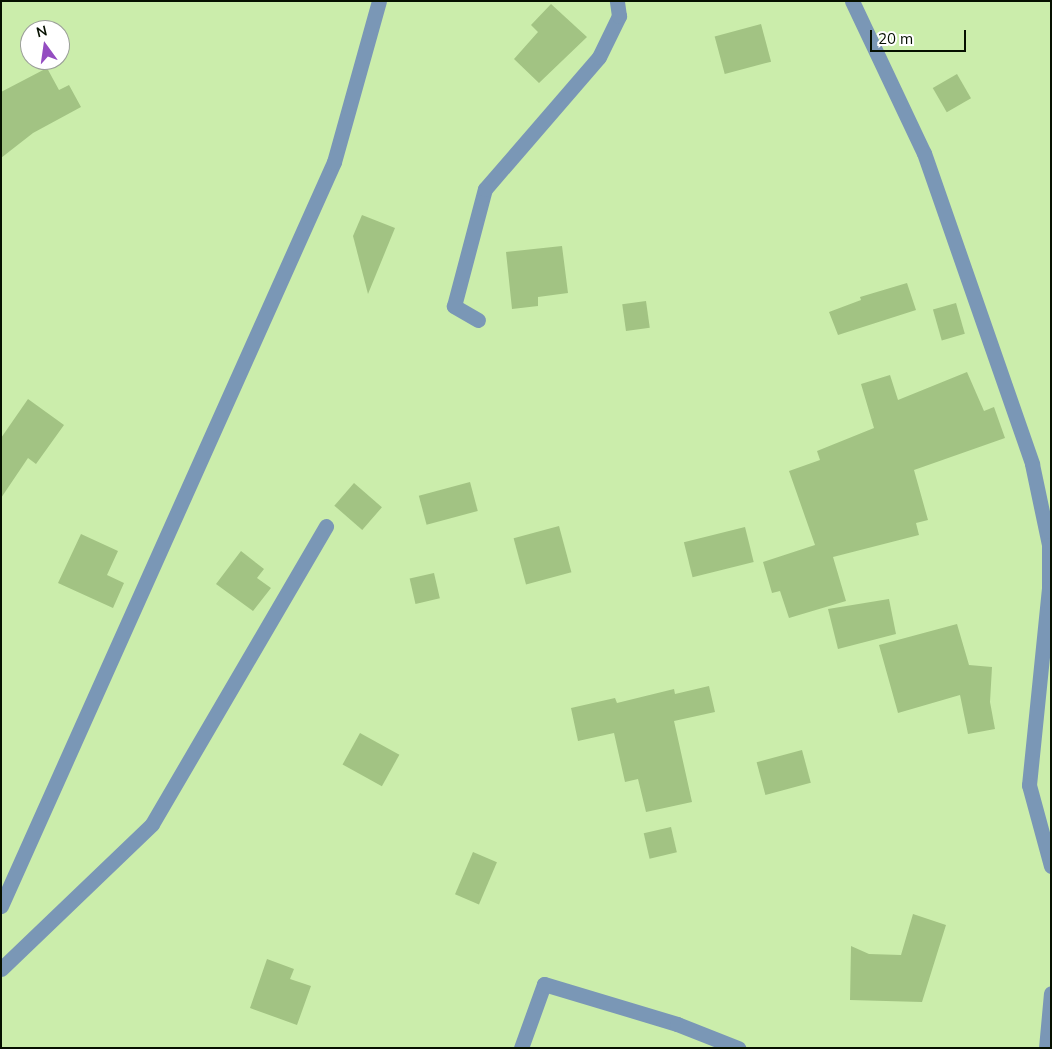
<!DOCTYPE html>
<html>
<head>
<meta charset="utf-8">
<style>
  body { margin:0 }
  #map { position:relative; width:1052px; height:1049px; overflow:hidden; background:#cbedab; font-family:Mulish,sans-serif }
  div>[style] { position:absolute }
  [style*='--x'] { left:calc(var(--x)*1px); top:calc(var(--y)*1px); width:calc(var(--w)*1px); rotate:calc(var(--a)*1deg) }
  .building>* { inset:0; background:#a2c383; transform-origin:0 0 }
  .minor>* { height:15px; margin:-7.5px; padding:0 7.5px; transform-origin:7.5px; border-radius:7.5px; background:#7a97b6 }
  span { translate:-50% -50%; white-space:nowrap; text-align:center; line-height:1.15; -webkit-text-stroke:4px #fff; paint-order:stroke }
  .frame { position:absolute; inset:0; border:2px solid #061000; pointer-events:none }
  .north { position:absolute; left:20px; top:20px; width:50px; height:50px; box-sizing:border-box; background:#fff; border:1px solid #9b9f99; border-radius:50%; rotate:346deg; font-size:14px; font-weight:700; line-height:20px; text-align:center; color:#061000 }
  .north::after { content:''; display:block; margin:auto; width:18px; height:22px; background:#944dc1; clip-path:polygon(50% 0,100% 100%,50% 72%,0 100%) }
  .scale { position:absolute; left:870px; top:30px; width:96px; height:22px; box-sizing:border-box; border:2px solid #061000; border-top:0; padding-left:6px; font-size:15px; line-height:18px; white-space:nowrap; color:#061000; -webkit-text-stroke:4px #fff; paint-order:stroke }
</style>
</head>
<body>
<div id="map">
  <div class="building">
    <i style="clip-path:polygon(551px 4px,587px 37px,539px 83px,514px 59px,538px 32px,531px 25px)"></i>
    <i style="left:761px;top:24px;width:39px;height:48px;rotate:75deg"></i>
    <i style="clip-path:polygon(47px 68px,59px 90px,69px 85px,81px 107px,33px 133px,1px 158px,1px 92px)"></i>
    <i style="left:957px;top:74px;width:28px;height:28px;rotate:60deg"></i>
    <i style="clip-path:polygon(362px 215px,395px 228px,368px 294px,353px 236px)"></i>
    <i style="clip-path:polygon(562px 246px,568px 293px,538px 297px,538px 306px,512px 309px,506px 252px)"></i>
    <i style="clip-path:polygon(907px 283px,916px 310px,838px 335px,829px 312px,861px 300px,860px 297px)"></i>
    <i style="left:646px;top:301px;width:27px;height:24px;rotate:82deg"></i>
    <i style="left:956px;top:303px;width:32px;height:24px;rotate:74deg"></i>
    <i style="clip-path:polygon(967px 372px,984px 411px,994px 407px,1005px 438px,914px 470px,928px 520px,916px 523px,919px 535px,833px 557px,846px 601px,789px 618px,780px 591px,772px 593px,763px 562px,815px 545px,789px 471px,820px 460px,817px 451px,874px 428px,861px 384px,890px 375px,898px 400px)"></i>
    <i style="clip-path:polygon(28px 399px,64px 425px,36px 464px,28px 458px,1px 498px,1px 438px)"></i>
    <i style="left:470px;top:482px;width:30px;height:53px;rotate:75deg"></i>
    <i style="left:354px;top:483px;width:37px;height:30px;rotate:41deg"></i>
    <i style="left:559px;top:526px;width:48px;height:47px;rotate:75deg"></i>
    <i style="left:745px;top:527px;width:36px;height:63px;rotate:76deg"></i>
    <i style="clip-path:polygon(81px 534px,118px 551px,107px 575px,124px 583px,113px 608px,58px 583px)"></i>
    <i style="clip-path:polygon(241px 551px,264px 569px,257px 578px,271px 588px,253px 611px,216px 584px)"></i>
    <i style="left:434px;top:573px;width:26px;height:25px;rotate:77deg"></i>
    <i style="clip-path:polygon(889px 599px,896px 634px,838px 649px,828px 609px)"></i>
    <i style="clip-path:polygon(957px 624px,969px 665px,992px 667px,990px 702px,995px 729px,968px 734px,960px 695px,898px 713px,879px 645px)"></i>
    <i style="clip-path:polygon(709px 686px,715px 712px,674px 721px,692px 802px,646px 812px,638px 779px,625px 782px,614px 733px,578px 741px,571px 708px,615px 698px,617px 703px,674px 689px,675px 694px)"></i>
    <i style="left:360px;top:733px;width:45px;height:36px;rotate:29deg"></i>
    <i style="left:802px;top:750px;width:34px;height:47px;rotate:75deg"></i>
    <i style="left:671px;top:827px;width:26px;height:28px;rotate:77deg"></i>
    <i style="left:473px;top:852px;width:26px;height:46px;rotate:23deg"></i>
    <i style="clip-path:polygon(913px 914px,946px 925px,922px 1002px,850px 1000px,851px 946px,869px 954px,901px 955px)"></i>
    <i style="clip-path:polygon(267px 959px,294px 969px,290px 979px,311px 986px,297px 1025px,250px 1008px)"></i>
  </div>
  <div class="minor">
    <i style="--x:852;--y:1;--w:168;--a:64.7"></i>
    <i style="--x:924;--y:153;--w:329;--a:70.8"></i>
    <i style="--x:1032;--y:464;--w:83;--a:78.1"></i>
    <i style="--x:1049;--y:545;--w:43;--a:90"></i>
    <i style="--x:1049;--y:588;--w:198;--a:95.8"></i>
    <i style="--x:1029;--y:785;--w:84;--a:74.8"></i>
    <i style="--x:478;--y:320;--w:28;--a:-150"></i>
    <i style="--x:454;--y:306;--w:121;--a:-75.2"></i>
    <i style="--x:485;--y:189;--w:174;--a:-49.2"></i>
    <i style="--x:599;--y:57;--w:46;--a:-64"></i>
    <i style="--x:619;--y:16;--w:15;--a:-98"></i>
    <i style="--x:1;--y:906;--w:815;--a:-65.89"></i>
    <i style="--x:334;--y:162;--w:167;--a:-74.4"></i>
    <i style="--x:1;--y:969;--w:209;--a:-43.8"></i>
    <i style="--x:152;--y:824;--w:345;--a:-59.7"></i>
    <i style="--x:521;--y:1048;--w:68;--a:-70.2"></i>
    <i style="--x:544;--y:984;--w:139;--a:16.7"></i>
    <i style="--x:677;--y:1024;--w:66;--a:21.5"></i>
    <i style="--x:1046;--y:1048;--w:55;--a:-84.8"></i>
  </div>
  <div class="frame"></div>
  <div class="north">N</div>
  <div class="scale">20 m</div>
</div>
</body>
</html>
